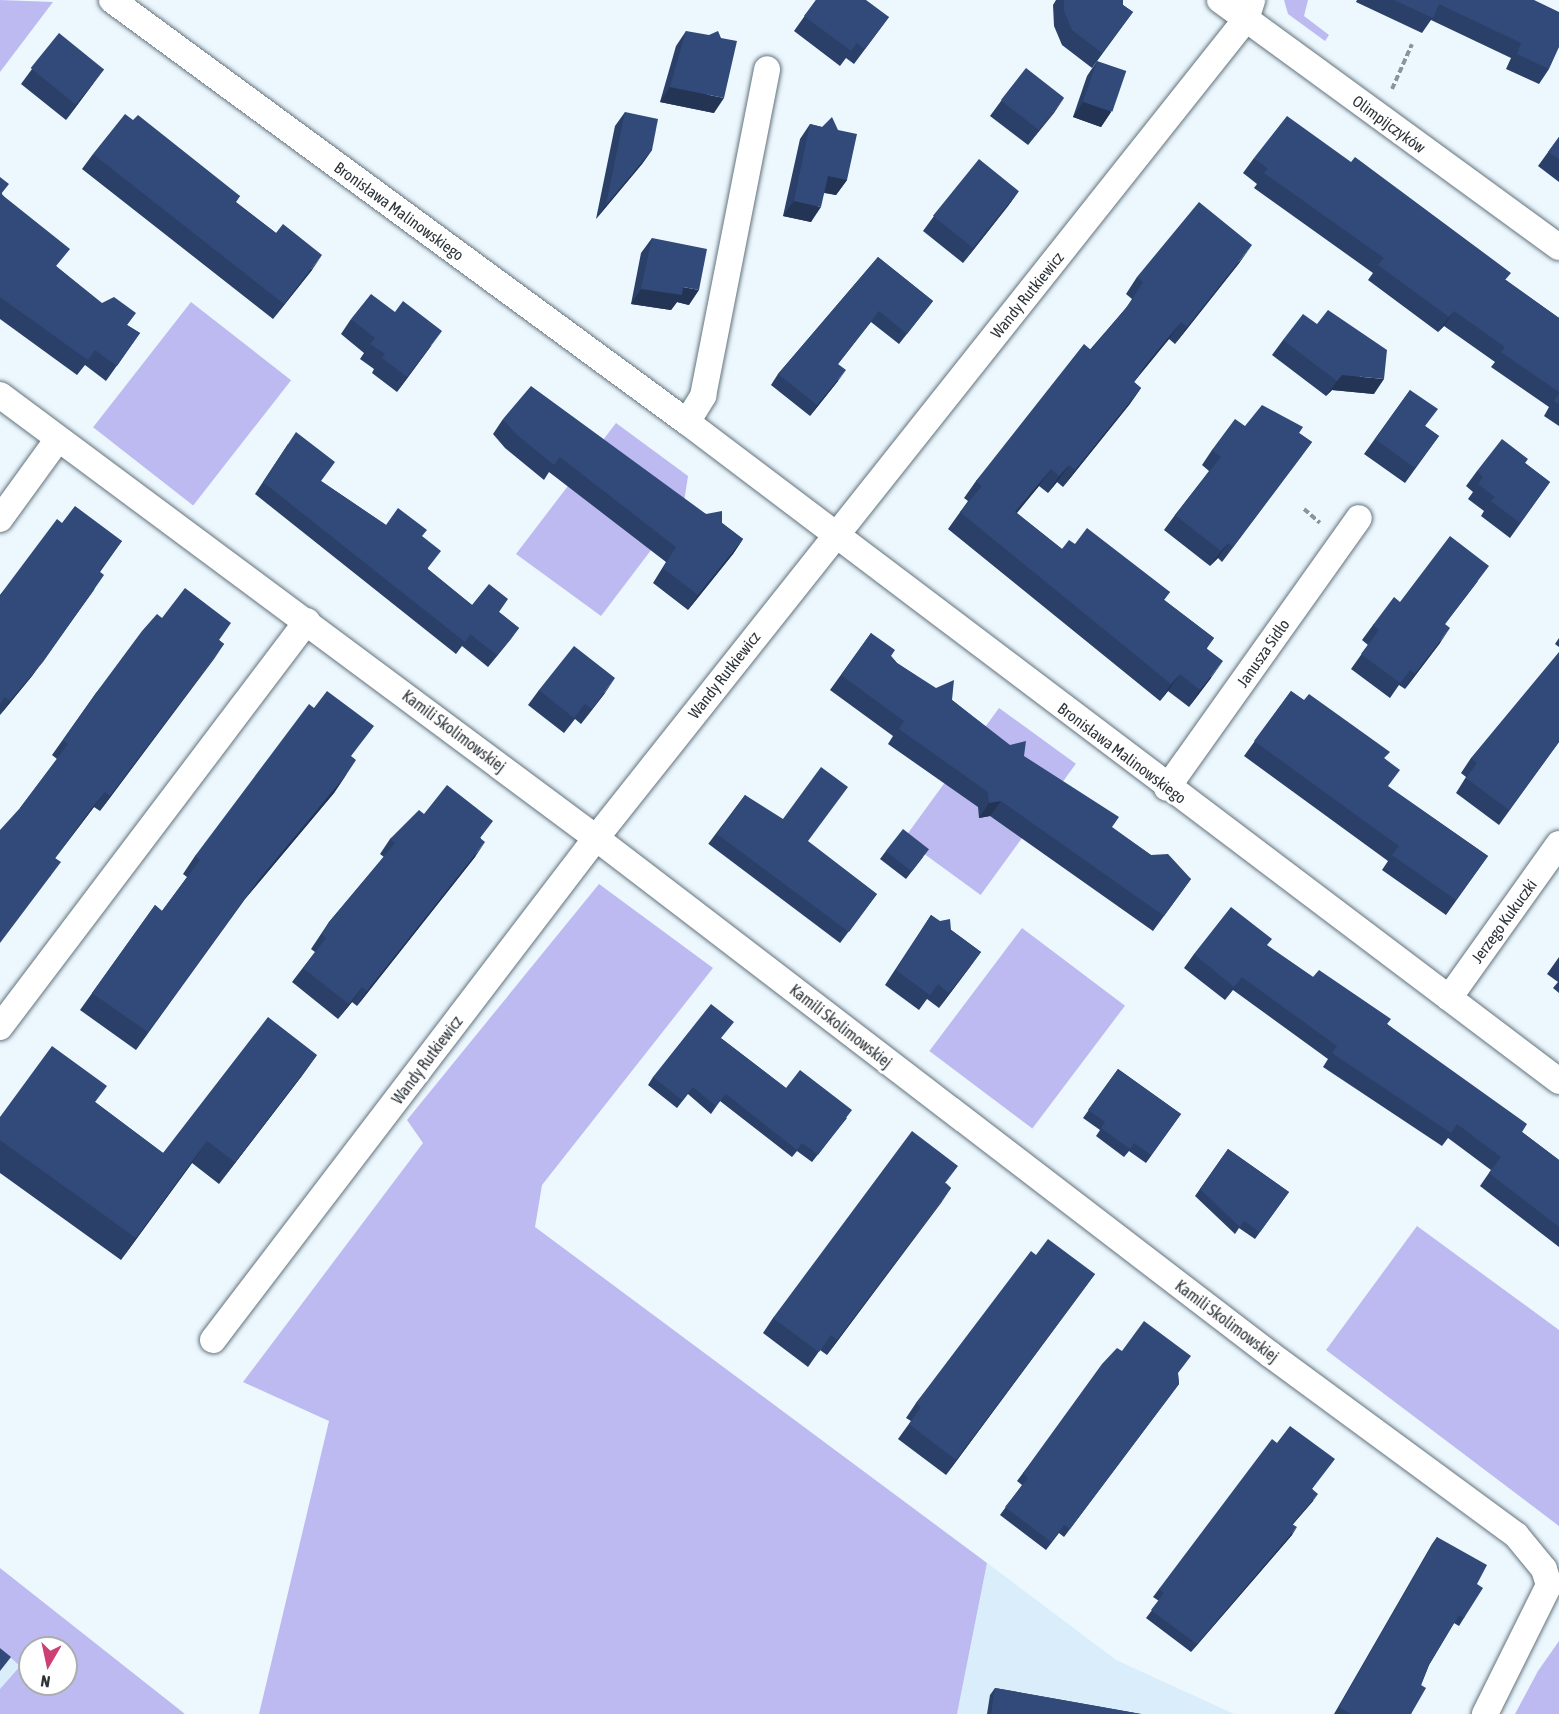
<!DOCTYPE html>
<html>
<head>
<meta charset="utf-8">
<style>
  body { margin:0 }
  #map { position:relative; width:1559px; height:1714px; overflow:hidden; background:#ecf7fe; font-family:"Asap Condensed",sans-serif }
  div>[style] { position:absolute }
  [style*='--x'] { left:calc(var(--x)*1px); top:calc(var(--y)*1px); width:calc(var(--w)*1px); rotate:calc(var(--a)*1deg) }
  .built>* { inset:0; background:#d9edfa }
  .green>* { inset:0; background:#bdbaf2; transform-origin:0 0 }
  .path>* { height:4px; margin-top:-2px; transform-origin:0; background:repeating-linear-gradient(90deg,#8c949a 0 6px,transparent 0 9px) }
  .roads { filter:drop-shadow(0 0 2px #63737d) drop-shadow(0 0 2px #63737d) }
  .minor>* { height:26px; margin:-13px; padding:0 13px; transform-origin:13px; border-radius:13px; background:#fff }
  .wall>* { inset:0; background:#2b4068; transform-origin:0 0 }
  .shaded-wall>* { inset:0; background:#233455 }
  .building>* { inset:0; background:#324a79; transform-origin:0 0 }
  span { translate:-50% -50%; white-space:nowrap; text-align:center; line-height:1.15; -webkit-text-stroke:6px #fff; paint-order:stroke }
  .street-label { font-size:16px; color:#2d3338 }
  .north { position:absolute; left:18px; top:1636px; width:60px; height:60px; box-sizing:border-box; background:#fff; border:2px solid #abadaf; border-radius:50%; rotate:189deg; font-size:16px; font-weight:700; line-height:24px; text-align:center; color:#2d3338 }
  .north::after { content:''; display:block; margin:auto; width:21px; height:27px; background:#cc4073; clip-path:polygon(50% 0,100% 100%,50% 72%,0 100%) }
</style>
</head>
<body>
<div id="map">
  <div class="built">
    <i style="clip-path:polygon(987px 1563px,1116px 1660px,1234px 1714px,957px 1714px)"></i>
    <i style="clip-path:polygon(0 1648px,20px 1665px,0 1689px)"></i>
  </div>
  <div class="green">
    <i style="clip-path:polygon(0 0,53px 2px,0 72px)"></i>
    <i style="clip-path:polygon(1284px 0,1308px 0,1304px 16px,1329px 35px,1325px 41px,1288px 14px)"></i>
    <i style="left:191px;top:302px;width:127px;height:159px;rotate:38deg"></i>
    <i style="clip-path:polygon(616px 423px,688px 476px,683px 508px,601px 616px,516px 554px)"></i>
    <i style="left:999px;top:708px;width:95px;height:162px;rotate:36deg"></i>
    <i style="clip-path:polygon(599px 884px,713px 968px,542px 1185px,535px 1227px,987px 1563px,957px 1714px,259px 1714px,329px 1421px,243px 1382px,423px 1143px,407px 1120px)"></i>
    <i style="left:1022px;top:928px;width:129px;height:154px;rotate:37deg"></i>
    <i style="clip-path:polygon(1417px 1226px,1559px 1330px,1559px 1526px,1326px 1350px)"></i>
    <i style="clip-path:polygon(evenodd,0 1568px,185px 1714px,0 1714px,0 1689px,20px 1666px,0 1648px,0 1568px,30px 1648px,66px 1648px,66px 1684px,30px 1684px,30px 1648px)"></i>
    <i style="clip-path:polygon(1559px 1641px,1559px 1714px,1515px 1714px,1538px 1671px)"></i>
  </div>
  <div class="path">
    <i style="--x:1392;--y:89;--w:49;--a:-66"></i>
    <i style="--x:1304;--y:509;--w:21;--a:41"></i>
  </div>
  <div class="roads">
    <div class="minor">
      <i style="--x:112;--y:0;--w:713;--a:36.28"></i>
      <i style="--x:687;--y:422;--w:1093;--a:37.08"></i>
      <i style="--x:1220;--y:0;--w:419;--a:36.1"></i>
      <i style="--x:0;--y:395;--w:743;--a:36.62"></i>
      <i style="--x:596;--y:838;--w:850;--a:37.45"></i>
      <i style="--x:1271;--y:1355;--w:304;--a:36.3"></i>
      <i style="--x:1516;--y:1535;--w:44;--a:50.5"></i>
      <i style="--x:1544;--y:1569;--w:17;--a:73"></i>
      <i style="--x:1549;--y:1585;--w:144;--a:116.4"></i>
      <i style="--x:687;--y:422;--w:31;--a:-58"></i>
      <i style="--x:703;--y:396;--w:333;--a:-78.9"></i>
      <i style="--x:0;--y:519;--w:99;--a:-54.1"></i>
      <i style="--x:1167;--y:788;--w:331;--a:-54.6"></i>
      <i style="--x:1449;--y:998;--w:189;--a:-54.5"></i>
      <i style="--x:0;--y:1027;--w:509;--a:-52.9"></i>
      <i style="--x:213;--y:1340;--w:631;--a:-52.66"></i>
      <i style="--x:596;--y:838;--w:1046;--a:-51.56"></i>
      <i style="--x:1246;--y:19;--w:20;--a:-72"></i>
    </div>
  </div>
  <div class="wall">
    <i style="clip-path:polygon(816px 0,889px 17px,854px 64px,846px 58px,840px 66px,794px 31px)"></i>
    <i style="clip-path:polygon(1056px 0,1123px 0,1123px 5px,1133px 12px,1092px 68px,1062px 45px,1054px 26px,1053px 5px)"></i>
    <i style="clip-path:polygon(1357px 0,1534px 0,1549px 69px,1539px 84px,1506px 69px,1511px 58px,1431px 20px,1422px 33px,1356px 2px)"></i>
    <i style="clip-path:polygon(686px 31px,714px 113px,660px 102px,676px 46px)"></i>
    <i style="clip-path:polygon(1097px 61px,1111px 112px,1101px 127px,1073px 117px,1087px 76px)"></i>
    <i style="clip-path:polygon(32px 69px,104px 69px,66px 120px,21px 84px)"></i>
    <i style="clip-path:polygon(1064px 98px,1028px 145px,990px 116px,1001px 101px)"></i>
    <i style="clip-path:polygon(625px 112px,652px 150px,642px 164px,596px 219px,615px 126px)"></i>
    <i style="clip-path:polygon(810px 124px,822px 127px,847px 180px,836px 195px,824px 193px,811px 222px,783px 216px,800px 139px)"></i>
    <i style="clip-path:polygon(1559px 137px,1559px 182px,1538px 166px)"></i>
    <i style="clip-path:polygon(93px 154px,240px 196px,236px 202px,276px 233px,312px 270px,273px 319px,82px 169px)"></i>
    <i style="clip-path:polygon(1254px 158px,1506px 280px,1559px 318px,1559px 426px,1544px 416px,1549px 407px,1491px 367px,1495px 362px,1444px 326px,1438px 332px,1368px 280px,1373px 273px,1254px 188px,1257px 184px,1243px 173px)"></i>
    <i style="clip-path:polygon(0 177px,2px 194px,57px 267px,127px 325px,140px 333px,106px 381px,85px 365px,77px 375px,0 319px)"></i>
    <i style="clip-path:polygon(1019px 191px,1008px 206px,963px 263px,923px 231px,934px 216px)"></i>
    <i style="clip-path:polygon(652px 238px,689px 305px,677px 302px,671px 310px,631px 304px,641px 253px)"></i>
    <i style="clip-path:polygon(878px 257px,933px 301px,899px 344px,871px 322px,838px 364px,838px 381px,810px 416px,771px 385px,778px 374px)"></i>
    <i style="clip-path:polygon(1240px 262px,1175px 344px,1169px 339px,1134px 382px,1141px 388px,1129px 405px,1063px 487px,1057px 482px,1048px 493px,1039px 486px,1017px 513px,1062px 549px,1075px 544px,1170px 592px,1164px 600px,1214px 638px,1207px 648px,1211px 678px,1189px 707px,1168px 691px,1160px 701px,948px 529px,968px 501px,964px 498px,976px 481px,1126px 308px,1132px 299px,1126px 294px,1137px 277px)"></i>
    <i style="clip-path:polygon(351px 319px,431px 346px,397px 392px,372px 373px,374px 369px,360px 359px,364px 353px,341px 334px)"></i>
    <i style="clip-path:polygon(1317px 324px,1374px 394px,1332px 390px,1326px 396px,1272px 355px,1283px 340px)"></i>
    <i style="clip-path:polygon(1410px 390px,1425px 426px,1439px 436px,1405px 483px,1364px 454px)"></i>
    <i style="clip-path:polygon(503px 419px,706px 514px,722px 523px,743px 539px,733px 554px,688px 610px,653px 583px,666px 562px,549px 472px,544px 480px,505px 448px,493px 434px)"></i>
    <i style="clip-path:polygon(1245px 426px,1299px 433px,1312px 442px,1222px 562px,1218px 558px,1210px 566px,1164px 530px,1175px 515px,1209px 471px,1202px 465px,1212px 450px)"></i>
    <i style="clip-path:polygon(288px 444px,321px 481px,386px 525px,422px 537px,428px 569px,472px 605px,499px 612px,519px 628px,488px 667px,462px 646px,456px 654px,255px 494px)"></i>
    <i style="clip-path:polygon(1525px 463px,1550px 482px,1510px 538px,1481px 516px,1484px 511px,1468px 499px,1473px 492px,1466px 486px,1477px 471px)"></i>
    <i style="clip-path:polygon(62px 523px,122px 541px,100px 572px,94px 590px,32px 676px,0 715px,0 595px)"></i>
    <i style="clip-path:polygon(1478px 581px,1445px 624px,1440px 643px,1405px 689px,1399px 685px,1390px 698px,1351px 669px,1368px 645px,1362px 640px,1373px 625px,1400px 602px)"></i>
    <i style="clip-path:polygon(162px 618px,219px 640px,224px 644px,100px 811px,94px 807px,55px 858px,50px 877px,20px 808px,57px 759px,52px 755px,96px 693px)"></i>
    <i style="clip-path:polygon(871px 633px,897px 663px,952px 700px,1112px 828px,1151px 855px,1191px 879px,1153px 931px,990px 816px,979px 818px,978px 807px,888px 744px,893px 736px,830px 690px)"></i>
    <i style="clip-path:polygon(1559px 638px,1559px 647px,1555px 644px)"></i>
    <i style="clip-path:polygon(539px 690px,605px 693px,581px 724px,575px 719px,564px 733px,528px 705px)"></i>
    <i style="clip-path:polygon(1291px 691px,1385px 759px,1388px 787px,1488px 856px,1446px 915px,1382px 870px,1388px 861px,1244px 756px)"></i>
    <i style="clip-path:polygon(1559px 742px,1499px 825px,1456px 793px,1466px 777px,1461px 773px,1471px 758px)"></i>
    <i style="clip-path:polygon(351px 756px,346px 775px,334px 793px,245px 899px,136px 1050px,80px 1010px,155px 905px,162px 911px,187px 877px,183px 874px,195px 856px)"></i>
    <i style="left:745px;top:795px;width:165px;height:61px;rotate:37deg"></i>
    <i style="clip-path:polygon(424px 814px,481px 838px,475px 857px,357px 1006px,352px 1002px,338px 1019px,292px 982px,315px 952px,311px 949px,329px 922px,384px 857px,380px 854px,390px 839px)"></i>
    <i style="clip-path:polygon(886px 851px,923px 857px,906px 879px,880px 859px)"></i>
    <i style="clip-path:polygon(931px 915px,981px 952px,939px 1008px,927px 999px,919px 1010px,885px 985px)"></i>
    <i style="clip-path:polygon(1267px 946px,1313px 977px,1387px 1024px,1522px 1132px,1559px 1160px,1559px 1247px,1480px 1186px,1491px 1170px,1448px 1138px,1442px 1146px,1323px 1067px,1328px 1059px,1233px 990px,1225px 1000px,1184px 968px,1194px 954px)"></i>
    <i style="clip-path:polygon(1559px 957px,1559px 993px,1553px 988px,1558px 982px,1547px 974px)"></i>
    <i style="clip-path:polygon(722px 1039px,786px 1088px,847px 1118px,812px 1162px,797px 1151px,792px 1157px,720px 1101px,711px 1114px,688px 1094px,677px 1108px,648px 1085px,653px 1077px)"></i>
    <i style="clip-path:polygon(317px 1055px,301px 1077px,219px 1184px,192px 1163px,121px 1260px,0 1173px,0 1117px,95px 1102px,163px 1153px)"></i>
    <i style="clip-path:polygon(1118px 1069px,1181px 1114px,1146px 1163px,1129px 1151px,1124px 1157px,1096px 1136px,1100px 1130px,1083px 1118px)"></i>
    <i style="clip-path:polygon(1228px 1149px,1289px 1192px,1255px 1239px,1239px 1228px,1235px 1234px,1195px 1196px)"></i>
    <i style="clip-path:polygon(946px 1183px,951px 1188px,827px 1355px,820px 1350px,808px 1367px,763px 1333px,773px 1318px)"></i>
    <i style="clip-path:polygon(1036px 1255px,1095px 1274px,946px 1475px,898px 1439px,911px 1421px,906px 1418px,916px 1403px)"></i>
    <i style="clip-path:polygon(1122px 1351px,1178px 1374px,1179px 1384px,1064px 1537px,1059px 1533px,1046px 1550px,1000px 1515px,1022px 1485px,1017px 1481px,1023px 1473px)"></i>
    <i style="clip-path:polygon(1313px 1489px,1313px 1501px,1293px 1524px,1292px 1535px,1191px 1652px,1146px 1618px,1159px 1601px,1153px 1597px,1159px 1589px)"></i>
    <i style="clip-path:polygon(1437px 1537px,1477px 1584px,1464px 1618px,1459px 1626px,1454px 1623px,1429px 1665px,1421px 1685px,1411px 1714px,1334px 1714px,1432px 1544px)"></i>
    <i style="clip-path:polygon(995px 1688px,1141px 1714px,987px 1714px,990px 1695px)"></i>
  </div>
  <div class="shaded-wall">
    <i style="clip-path:polygon(104px 69px,93px 84px,66px 120px,76px 105px)"></i>
    <i style="clip-path:polygon(670px 87px,724px 98px,714px 113px,660px 102px)"></i>
    <i style="clip-path:polygon(1064px 98px,1054px 113px,1028px 145px,1039px 130px)"></i>
    <i style="clip-path:polygon(1083px 102px,1111px 112px,1101px 127px,1073px 117px)"></i>
    <i style="clip-path:polygon(652px 150px,642px 164px,596px 219px,606px 205px)"></i>
    <i style="clip-path:polygon(828px 176px,847px 180px,836px 195px,817px 191px)"></i>
    <i style="clip-path:polygon(1019px 191px,1008px 206px,963px 263px,974px 248px)"></i>
    <i style="clip-path:polygon(794px 201px,821px 207px,811px 222px,783px 216px)"></i>
    <i style="clip-path:polygon(1252px 245px,1240px 262px,1175px 344px,1187px 327px)"></i>
    <i style="clip-path:polygon(322px 255px,312px 270px,273px 319px,284px 304px)"></i>
    <i style="clip-path:polygon(683px 287px,699px 290px,689px 305px,677px 302px,671px 310px,631px 304px,641px 289px)"></i>
    <i style="clip-path:polygon(1454px 311px,1444px 326px,1438px 332px,1449px 317px)"></i>
    <i style="clip-path:polygon(1181px 322px,1169px 339px,1132px 384px,1144px 367px)"></i>
    <i style="clip-path:polygon(442px 331px,431px 346px,397px 392px,407px 377px)"></i>
    <i style="clip-path:polygon(846px 370px,838px 381px,810px 416px,817px 405px)"></i>
    <i style="clip-path:polygon(1342px 375px,1384px 379px,1374px 394px,1332px 390px,1326px 396px,1337px 381px)"></i>
    <i style="clip-path:polygon(1141px 388px,1129px 405px,1063px 487px,1075px 470px)"></i>
    <i style="clip-path:polygon(1312px 442px,1301px 457px,1222px 562px,1233px 547px)"></i>
    <i style="clip-path:polygon(1069px 465px,1057px 482px,1048px 493px,1059px 476px)"></i>
    <i style="clip-path:polygon(1051px 469px,1039px 486px,1003px 528px,1015px 512px)"></i>
    <i style="clip-path:polygon(743px 539px,733px 554px,688px 610px,698px 595px)"></i>
    <i style="clip-path:polygon(1228px 543px,1218px 558px,1210px 566px,1221px 551px)"></i>
    <i style="clip-path:polygon(104px 575px,32px 676px,0 715px,10px 701px)"></i>
    <i style="clip-path:polygon(519px 628px,511px 639px,488px 667px,497px 655px)"></i>
    <i style="clip-path:polygon(1450px 628px,1440px 643px,1405px 689px,1415px 674px)"></i>
    <i style="clip-path:polygon(224px 644px,214px 659px,100px 811px,110px 796px)"></i>
    <i style="clip-path:polygon(1223px 661px,1211px 678px,1189px 707px,1200px 690px)"></i>
    <i style="clip-path:polygon(1180px 674px,1168px 691px,1160px 701px,1171px 684px)"></i>
    <i style="clip-path:polygon(615px 678px,605px 693px,581px 724px,592px 709px)"></i>
    <i style="clip-path:polygon(346px 775px,334px 793px,245px 899px,136px 1050px,257px 882px)"></i>
    <i style="clip-path:polygon(105px 792px,94px 807px,44px 873px,91px 809px)"></i>
    <i style="clip-path:polygon(1001px 801px,990px 816px,979px 818px,989px 803px)"></i>
    <i style="clip-path:polygon(485px 842px,475px 857px,357px 1006px,367px 991px)"></i>
    <i style="clip-path:polygon(981px 952px,970px 967px,939px 1008px,949px 993px)"></i>
    <i style="clip-path:polygon(362px 987px,352px 1002px,338px 1019px,349px 1004px)"></i>
    <i style="clip-path:polygon(317px 1055px,301px 1077px,219px 1184px,235px 1162px)"></i>
    <i style="clip-path:polygon(207px 1141px,192px 1163px,121px 1260px,136px 1238px)"></i>
    <i style="clip-path:polygon(951px 1188px,941px 1203px,827px 1355px,837px 1340px)"></i>
    <i style="clip-path:polygon(1095px 1274px,1084px 1289px,946px 1475px,956px 1460px)"></i>
    <i style="clip-path:polygon(1318px 1494px,1313px 1501px,1287px 1531px,1292px 1524px)"></i>
    <i style="clip-path:polygon(1297px 1527px,1292px 1535px,1191px 1652px,1197px 1644px)"></i>
  </div>
  <div class="building">
    <i style="clip-path:polygon(816px 0,866px 0,889px 17px,865px 49px,857px 43px,851px 51px,804px 16px)"></i>
    <i style="clip-path:polygon(1064px 0,1123px 0,1123px 5px,1133px 12px,1102px 53px,1072px 30px,1064px 11px)"></i>
    <i style="clip-path:polygon(1394px 0,1534px 0,1559px 12px,1559px 47px,1549px 69px,1517px 54px,1521px 43px,1439px 4px,1433px 18px)"></i>
    <i style="clip-path:polygon(686px 31px,709px 35px,718px 31px,721px 38px,737px 41px,724px 98px,670px 87px)"></i>
    <i style="left:59px;top:33px;width:58px;height:45px;rotate:39deg"></i>
    <i style="left:1097px;top:61px;width:31px;height:43px;rotate:19deg"></i>
    <i style="left:1026px;top:68px;width:48px;height:41px;rotate:38deg"></i>
    <i style="clip-path:polygon(625px 112px,658px 119px,652px 150px,606px 205px)"></i>
    <i style="clip-path:polygon(125px 114px,133px 120px,138px 115px,240px 196px,235px 202px,276px 233px,283px 224px,322px 255px,284px 304px,93px 154px)"></i>
    <i style="clip-path:polygon(1287px 116px,1351px 162px,1355px 157px,1511px 273px,1505px 280px,1559px 318px,1559px 392px,1501px 352px,1505px 347px,1454px 311px,1449px 317px,1378px 265px,1384px 258px,1264px 173px,1268px 169px,1254px 158px)"></i>
    <i style="clip-path:polygon(832px 117px,838px 130px,857px 134px,847px 180px,828px 176px,821px 207px,794px 201px,810px 124px,822px 127px)"></i>
    <i style="clip-path:polygon(1559px 137px,1559px 159px,1548px 152px)"></i>
    <i style="left:979px;top:159px;width:51px;height:73px;rotate:39deg"></i>
    <i style="clip-path:polygon(0 177px,9px 184px,1px 194px,70px 249px,56px 266px,102px 303px,114px 297px,136px 313px,127px 325px,140px 333px,117px 366px,95px 350px,88px 360px,0 297px)"></i>
    <i style="clip-path:polygon(1199px 202px,1252px 245px,1187px 327px,1181px 322px,1144px 367px,1134px 382px,1141px 388px,1075px 470px,1069px 465px,1059px 476px,1051px 469px,1015px 512px,1062px 549px,1069px 540px,1075px 544px,1087px 528px,1170px 592px,1163px 599px,1214px 638px,1206px 648px,1223px 661px,1200px 690px,1180px 674px,1171px 684px,960px 512px,982px 486px,976px 481px,1084px 344px,1091px 350px,1130px 303px,1143px 282px,1137px 277px)"></i>
    <i style="clip-path:polygon(652px 238px,707px 249px,699px 290px,683px 287px,682px 295px,641px 289px)"></i>
    <i style="clip-path:polygon(878px 257px,933px 301px,907px 334px,879px 311px,838px 364px,846px 370px,817px 405px,778px 374px)"></i>
    <i style="clip-path:polygon(371px 294px,395px 312px,403px 301px,442px 331px,407px 377px,382px 358px,385px 354px,370px 344px,375px 338px,351px 319px)"></i>
    <i style="clip-path:polygon(1328px 310px,1387px 350px,1384px 379px,1342px 375px,1337px 381px,1283px 340px,1303px 314px,1317px 324px)"></i>
    <i style="clip-path:polygon(531px 386px,706px 514px,722px 511px,722px 523px,743px 539px,698px 595px,663px 568px,676px 547px,560px 457px,554px 465px,516px 434px,503px 419px)"></i>
    <i style="clip-path:polygon(1410px 390px,1438px 409px,1425px 426px,1439px 436px,1415px 468px,1375px 439px)"></i>
    <i style="clip-path:polygon(1559px 393px,1559px 404px,1554px 401px)"></i>
    <i style="clip-path:polygon(1262px 405px,1303px 427px,1299px 433px,1312px 442px,1233px 547px,1228px 543px,1221px 551px,1175px 515px,1221px 457px,1212px 450px,1235px 419px,1245px 426px)"></i>
    <i style="clip-path:polygon(296px 432px,335px 462px,321px 481px,386px 525px,398px 508px,427px 530px,422px 536px,441px 551px,427px 569px,472px 605px,489px 584px,508px 599px,499px 612px,519px 628px,497px 655px,470px 634px,465px 642px,263px 482px)"></i>
    <i style="clip-path:polygon(1502px 439px,1528px 459px,1525px 463px,1550px 482px,1520px 523px,1491px 501px,1495px 497px,1478px 484px,1483px 477px,1477px 471px)"></i>
    <i style="clip-path:polygon(75px 506px,122px 541px,99px 571px,104px 575px,43px 662px,10px 701px,5px 697px,0 704px,0 595px,57px 519px,62px 523px)"></i>
    <i style="clip-path:polygon(1450px 536px,1489px 566px,1445px 624px,1450px 628px,1415px 674px,1410px 670px,1400px 683px,1361px 654px,1379px 630px,1373px 625px,1394px 597px,1400px 602px)"></i>
    <i style="clip-path:polygon(185px 588px,231px 623px,219px 640px,224px 644px,110px 796px,105px 792px,91px 809px,55px 858px,61px 862px,0 943px,0 830px,20px 808px,68px 744px,63px 740px,96px 693px,142px 631px,157px 614px,162px 618px)"></i>
    <i style="clip-path:polygon(871px 633px,895px 650px,891px 656px,897px 663px,936px 688px,954px 680px,952px 700px,1010px 745px,1026px 741px,1024px 756px,1119px 817px,1112px 827px,1151px 855px,1168px 854px,1191px 879px,1164px 916px,1001px 801px,989px 803px,988px 792px,899px 729px,904px 721px,841px 675px)"></i>
    <i style="clip-path:polygon(574px 646px,615px 678px,592px 709px,585px 704px,574px 718px,539px 690px)"></i>
    <i style="clip-path:polygon(1559px 652px,1559px 742px,1509px 810px,1466px 778px,1477px 763px,1471px 758px)"></i>
    <i style="clip-path:polygon(327px 691px,374px 726px,351px 756px,356px 760px,346px 775px,257px 882px,148px 1032px,92px 993px,155px 905px,162px 911px,200px 860px,195px 856px,309px 704px,314px 708px)"></i>
    <i style="clip-path:polygon(1291px 691px,1304px 700px,1309px 694px,1390px 752px,1384px 758px,1400px 770px,1388px 786px,1488px 856px,1456px 900px,1392px 855px,1399px 846px,1254px 741px)"></i>
    <i style="clip-path:polygon(821px 767px,848px 787px,808px 841px,877px 894px,849px 932px,717px 834px,745px 795px,783px 819px)"></i>
    <i style="clip-path:polygon(447px 785px,493px 821px,480px 838px,485px 842px,367px 991px,362px 987px,349px 1004px,303px 968px,326px 938px,322px 934px,329px 922px,395px 843px,390px 839px,419px 810px,424px 814px)"></i>
    <i style="left:903px;top:829px;width:33px;height:28px;rotate:38deg"></i>
    <i style="clip-path:polygon(1231px 907px,1272px 939px,1267px 945px,1313px 977px,1319px 970px,1391px 1019px,1387px 1024px,1527px 1124px,1522px 1132px,1559px 1160px,1559px 1227px,1489px 1173px,1501px 1157px,1457px 1124px,1451px 1133px,1332px 1053px,1337px 1046px,1242px 977px,1234px 987px,1194px 954px)"></i>
    <i style="clip-path:polygon(931px 915px,940px 921px,950px 919px,951px 930px,981px 952px,949px 993px,938px 984px,930px 995px,896px 970px)"></i>
    <i style="clip-path:polygon(711px 1004px,734px 1022px,721px 1038px,786px 1088px,800px 1070px,852px 1110px,818px 1155px,802px 1143px,797px 1150px,726px 1094px,716px 1106px,693px 1087px,682px 1100px,653px 1077px)"></i>
    <i style="clip-path:polygon(268px 1017px,317px 1055px,235px 1162px,207px 1141px,136px 1238px,0 1140px,0 1117px,52px 1046px,107px 1086px,95px 1102px,163px 1153px)"></i>
    <i style="clip-path:polygon(1118px 1069px,1181px 1114px,1151px 1155px,1134px 1143px,1130px 1149px,1101px 1128px,1105px 1122px,1088px 1110px)"></i>
    <i style="clip-path:polygon(912px 1131px,958px 1166px,945px 1183px,951px 1188px,837px 1340px,831px 1335px,819px 1352px,773px 1318px)"></i>
    <i style="clip-path:polygon(1228px 1149px,1289px 1192px,1260px 1232px,1244px 1221px,1240px 1227px,1200px 1189px)"></i>
    <i style="clip-path:polygon(1048px 1239px,1095px 1274px,956px 1460px,909px 1424px,921px 1407px,916px 1403px,1031px 1251px,1036px 1255px)"></i>
    <i style="clip-path:polygon(1144px 1321px,1191px 1356px,1178px 1373px,1179px 1384px,1070px 1529px,1064px 1525px,1051px 1542px,1005px 1507px,1028px 1478px,1023px 1473px,1102px 1364px,1117px 1348px,1122px 1351px)"></i>
    <i style="clip-path:polygon(1290px 1426px,1335px 1459px,1312px 1489px,1318px 1494px,1292px 1524px,1297px 1527px,1197px 1644px,1151px 1610px,1164px 1593px,1159px 1589px,1272px 1439px,1277px 1443px)"></i>
    <i style="clip-path:polygon(1437px 1537px,1487px 1565px,1477px 1584px,1483px 1588px,1464px 1618px,1459px 1615px,1429px 1665px,1421px 1685px,1426px 1688px,1411px 1714px,1351px 1714px,1339px 1707px)"></i>
    <i style="clip-path:polygon(0 1648px,11px 1657px,0 1671px)"></i>
    <i style="clip-path:polygon(995px 1688px,1141px 1714px,991px 1714px)"></i>
  </div>
  <div class="street-label">
    <span style="left:1389px;top:124px;rotate:36deg">Olimpijczyków</span>
    <span style="left:399px;top:211px;rotate:36deg">Bronisława Malinowskiego</span>
    <span style="left:1027px;top:295px;rotate:-51deg">Wandy Rutkiewicz</span>
    <span style="left:1263px;top:653px;rotate:-55deg">Janusza Sidło</span>
    <span style="left:724px;top:675px;rotate:-52deg">Wandy Rutkiewicz</span>
    <span style="left:454px;top:731px;rotate:37deg">Kamili Skolimowskiej</span>
    <span style="left:1122px;top:753px;rotate:37deg">Bronisława Malinowskiego</span>
    <span style="left:1504px;top:921px;rotate:-54deg">Jerzego Kukuczki</span>
    <span style="left:841px;top:1026px;rotate:38deg">Kamili Skolimowskiej</span>
    <span style="left:427px;top:1060px;rotate:-53deg">Wandy Rutkiewicz</span>
    <span style="left:1227px;top:1321px;rotate:37deg">Kamili Skolimowskiej</span>
  </div>
  <div class="north">N</div>
</div>
</body>
</html>
